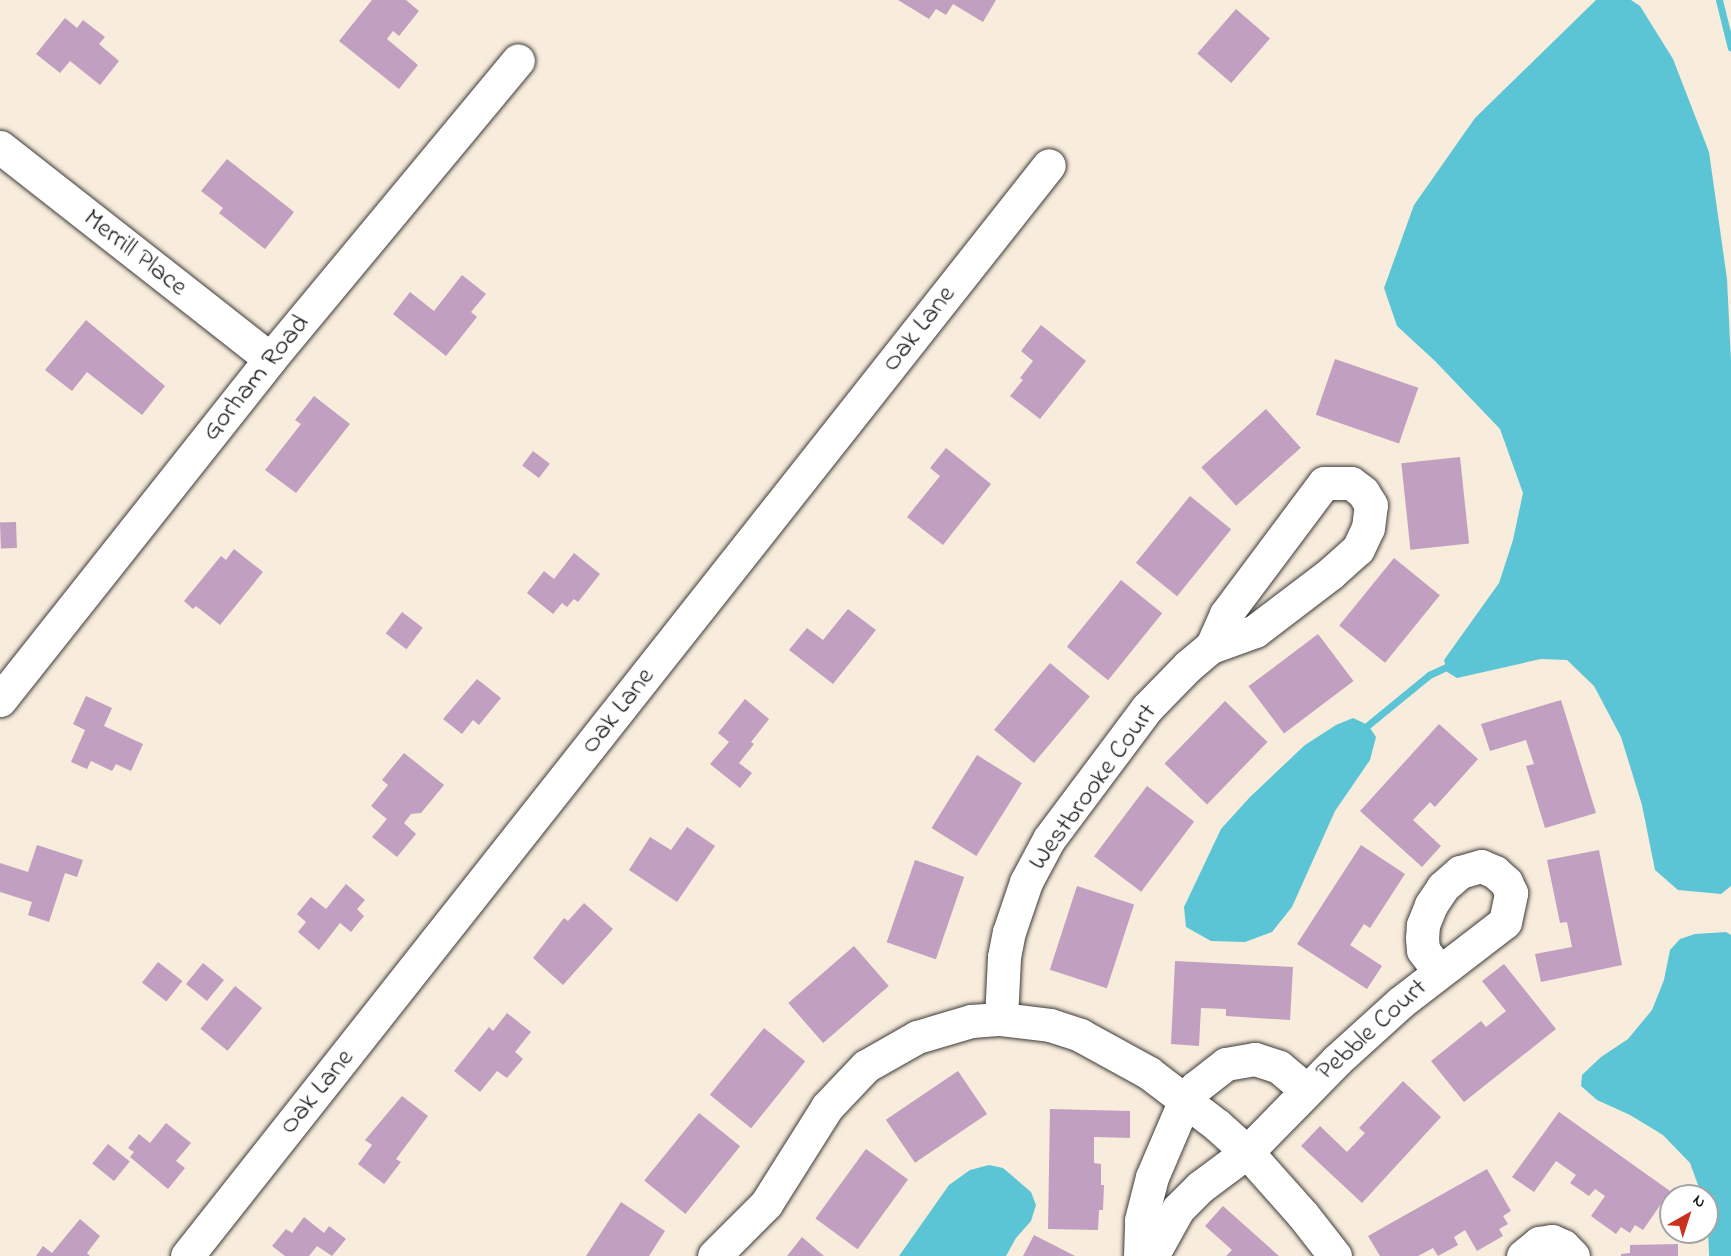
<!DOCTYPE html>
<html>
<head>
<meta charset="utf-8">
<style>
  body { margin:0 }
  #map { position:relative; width:1731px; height:1256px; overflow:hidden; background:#f8ecdc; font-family:"Indie Flower",sans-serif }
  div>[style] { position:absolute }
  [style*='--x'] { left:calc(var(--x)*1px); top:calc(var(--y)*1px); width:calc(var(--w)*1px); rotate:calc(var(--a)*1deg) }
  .water>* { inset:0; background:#5bc5d5 }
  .stream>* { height:7px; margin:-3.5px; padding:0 3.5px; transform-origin:3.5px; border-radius:3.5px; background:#5bc5d5 }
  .building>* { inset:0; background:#c19fc1; transform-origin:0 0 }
  .roads { filter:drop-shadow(0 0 2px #3d3b39) drop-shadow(0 0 2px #3d3b39) }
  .minor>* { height:33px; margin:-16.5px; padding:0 16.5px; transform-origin:16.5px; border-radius:16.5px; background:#fff }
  span { translate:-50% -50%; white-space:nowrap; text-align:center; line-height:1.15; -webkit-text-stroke:5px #fff; paint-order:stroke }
  .street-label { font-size:27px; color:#1c1c1c }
  .north { position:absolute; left:1659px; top:1184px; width:60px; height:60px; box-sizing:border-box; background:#fff; border:2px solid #a4a4a4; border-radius:50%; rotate:39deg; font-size:16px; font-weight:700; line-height:24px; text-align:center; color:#1c1c1c }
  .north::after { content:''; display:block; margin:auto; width:21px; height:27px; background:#c8321e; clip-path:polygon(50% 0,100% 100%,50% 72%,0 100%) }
</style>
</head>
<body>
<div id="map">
  <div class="water">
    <i style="clip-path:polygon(1596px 0,1631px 0,1640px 6px,1673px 59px,1709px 152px,1727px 279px,1731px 361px,1731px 886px,1721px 894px,1678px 890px,1655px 870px,1642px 805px,1621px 737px,1594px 686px,1567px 660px,1541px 659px,1457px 678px,1447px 672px,1444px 660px,1499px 583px,1513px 540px,1523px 493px,1500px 429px,1435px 361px,1397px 326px,1384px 288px,1414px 205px,1475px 118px)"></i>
    <i style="clip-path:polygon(1353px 718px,1368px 725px,1376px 737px,1370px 760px,1335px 811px,1292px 907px,1272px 932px,1245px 942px,1211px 941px,1186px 927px,1184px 907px,1221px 829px,1250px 797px,1305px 745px,1336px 725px)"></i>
    <i style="clip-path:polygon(1726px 932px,1731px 935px,1731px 1256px,1709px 1256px,1707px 1196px,1702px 1196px,1690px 1163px,1663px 1135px,1630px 1115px,1597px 1100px,1581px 1086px,1582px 1075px,1601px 1057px,1628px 1039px,1652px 1010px,1664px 980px,1670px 950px,1680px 939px,1695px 934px)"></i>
    <i style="clip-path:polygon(989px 1165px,1003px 1168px,1031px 1192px,1036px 1205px,1031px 1221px,1016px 1238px,1006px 1256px,899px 1256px,949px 1185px,970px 1170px)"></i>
  </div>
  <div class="stream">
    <i style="--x:1719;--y:0;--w:49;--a:76"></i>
    <i style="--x:1368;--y:725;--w:79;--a:-39.3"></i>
    <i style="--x:1429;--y:675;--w:19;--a:-25"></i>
  </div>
  <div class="building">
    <i style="clip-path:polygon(372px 0,406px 0,419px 11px,399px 36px,393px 31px,387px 39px,418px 65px,399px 89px,339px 41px)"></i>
    <i style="clip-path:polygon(898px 0,996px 0,983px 22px,953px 4px,946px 15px,936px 9px,929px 19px)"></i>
    <i style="left:1236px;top:9px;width:45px;height:59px;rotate:41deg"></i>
    <i style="clip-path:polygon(65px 18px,77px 28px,83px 20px,105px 37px,99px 44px,119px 61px,100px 85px,70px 61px,60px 73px,36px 54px)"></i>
    <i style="clip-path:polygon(227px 159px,294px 212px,265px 249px,219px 213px,223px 208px,201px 191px)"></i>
    <i style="clip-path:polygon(462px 275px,486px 294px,471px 312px,477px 317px,446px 356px,393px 314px,410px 292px,434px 311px)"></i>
    <i style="clip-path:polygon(86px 320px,165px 386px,142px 415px,87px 372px,72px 391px,45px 370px)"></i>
    <i style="clip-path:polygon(1041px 325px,1086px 361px,1040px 419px,1010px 396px,1023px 380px,1020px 378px,1033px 361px,1021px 351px)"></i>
    <i style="left:1335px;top:359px;width:88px;height:59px;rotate:19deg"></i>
    <i style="clip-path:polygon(314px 396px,350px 424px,296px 493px,265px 470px,301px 424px,295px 420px)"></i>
    <i style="left:1266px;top:409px;width:52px;height:87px;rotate:48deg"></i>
    <i style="clip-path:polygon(946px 448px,991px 484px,943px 545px,907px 517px,940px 476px,930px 468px)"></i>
    <i style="left:533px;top:451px;width:21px;height:18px;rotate:37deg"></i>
    <i style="left:1460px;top:457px;width:87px;height:59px;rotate:84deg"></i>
    <i style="left:1190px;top:496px;width:53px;height:86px;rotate:39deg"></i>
    <i style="left:16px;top:522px;width:26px;height:16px;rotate:88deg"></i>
    <i style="clip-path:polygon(234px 549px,263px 572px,220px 625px,196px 606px,193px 609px,184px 601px,221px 556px,226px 560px)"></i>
    <i style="clip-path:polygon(574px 553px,600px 574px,578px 602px,574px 599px,567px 607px,562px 603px,553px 614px,527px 593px,544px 571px,554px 579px)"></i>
    <i style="left:1394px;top:558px;width:59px;height:87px;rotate:39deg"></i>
    <i style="left:1121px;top:580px;width:53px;height:86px;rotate:39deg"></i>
    <i style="clip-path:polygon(848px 609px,876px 630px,833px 684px,789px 650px,807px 628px,823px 640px)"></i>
    <i style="left:402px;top:612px;width:26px;height:27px;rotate:37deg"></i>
    <i style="left:1318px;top:634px;width:59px;height:87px;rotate:53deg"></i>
    <i style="left:1050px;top:663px;width:52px;height:87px;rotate:40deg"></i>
    <i style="clip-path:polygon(477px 679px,501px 698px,479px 725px,473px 720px,462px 734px,443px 719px)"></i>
    <i style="clip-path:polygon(86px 696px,112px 708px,104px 726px,143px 744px,131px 771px,116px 764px,112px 771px,91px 761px,87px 769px,71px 762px,85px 730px,73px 724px)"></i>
    <i style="clip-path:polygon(745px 699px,769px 719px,751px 742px,754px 744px,739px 763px,752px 773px,740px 788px,710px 764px,729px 742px,718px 733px)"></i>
    <i style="clip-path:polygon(1561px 700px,1596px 813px,1545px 828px,1526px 766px,1534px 764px,1526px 740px,1490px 751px,1481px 724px)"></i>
    <i style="left:1225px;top:701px;width:59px;height:87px;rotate:44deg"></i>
    <i style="clip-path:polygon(1439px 724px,1478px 759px,1435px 807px,1430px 802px,1413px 820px,1441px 846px,1422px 867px,1360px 811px)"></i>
    <i style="clip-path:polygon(404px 753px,444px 785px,421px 813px,411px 814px,404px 823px,416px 834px,397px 857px,372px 837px,387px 819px,371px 806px,388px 785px,382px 780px)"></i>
    <i style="left:977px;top:755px;width:53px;height:86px;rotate:32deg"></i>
    <i style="left:1147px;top:786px;width:59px;height:88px;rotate:37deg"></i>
    <i style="clip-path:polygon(687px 827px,715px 846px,677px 902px,629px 870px,650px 837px,671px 850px)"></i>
    <i style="clip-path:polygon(37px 845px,83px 860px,77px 877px,65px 873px,49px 922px,28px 915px,32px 902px,0 892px,0 863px,28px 872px)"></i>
    <i style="clip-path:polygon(1361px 845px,1405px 874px,1370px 928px,1364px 924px,1350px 945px,1382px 966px,1367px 989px,1297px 944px)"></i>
    <i style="clip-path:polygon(1599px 850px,1622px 965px,1541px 982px,1535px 954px,1572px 947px,1567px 922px,1560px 923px,1547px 860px)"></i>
    <i style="left:915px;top:860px;width:52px;height:87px;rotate:19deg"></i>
    <i style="clip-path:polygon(346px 884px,365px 900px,357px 909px,364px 916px,351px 932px,340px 923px,319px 950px,298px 932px,306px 922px,297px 914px,311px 897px,326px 909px)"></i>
    <i style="left:1077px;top:886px;width:60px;height:88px;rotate:18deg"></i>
    <i style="clip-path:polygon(584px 903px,613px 929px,563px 985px,533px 958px,564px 918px,568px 921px)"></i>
    <i style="left:854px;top:946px;width:53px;height:87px;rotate:49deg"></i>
    <i style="clip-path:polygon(1175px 961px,1293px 967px,1290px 1020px,1226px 1016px,1226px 1009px,1201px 1008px,1199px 1046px,1171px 1044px)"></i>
    <i style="left:158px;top:962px;width:31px;height:26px;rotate:38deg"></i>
    <i style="left:203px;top:963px;width:27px;height:27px;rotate:39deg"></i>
    <i style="clip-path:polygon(1504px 964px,1556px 1029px,1464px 1102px,1431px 1061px,1481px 1021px,1486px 1027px,1506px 1011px,1482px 981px)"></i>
    <i style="left:235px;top:986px;width:35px;height:55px;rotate:39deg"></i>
    <i style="clip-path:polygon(507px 1013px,531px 1032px,515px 1052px,523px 1059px,507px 1078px,497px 1071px,480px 1092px,454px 1071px,489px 1027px,493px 1031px)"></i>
    <i style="left:764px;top:1028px;width:53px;height:86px;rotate:39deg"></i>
    <i style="left:958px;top:1071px;width:52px;height:87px;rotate:56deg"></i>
    <i style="clip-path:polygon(1403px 1081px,1441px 1117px,1362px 1203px,1301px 1146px,1320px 1126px,1347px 1152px,1365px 1133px,1359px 1128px)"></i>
    <i style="clip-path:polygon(402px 1096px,428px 1116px,396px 1159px,401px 1162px,384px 1184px,358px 1164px,372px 1145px,365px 1140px)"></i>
    <i style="clip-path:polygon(1050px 1109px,1130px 1111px,1130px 1138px,1094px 1137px,1094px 1163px,1101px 1164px,1101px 1185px,1104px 1185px,1103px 1210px,1099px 1210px,1098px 1230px,1048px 1229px)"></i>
    <i style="clip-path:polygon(1559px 1112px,1670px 1191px,1643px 1230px,1635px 1225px,1630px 1233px,1621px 1227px,1616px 1234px,1591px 1216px,1605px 1196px,1595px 1189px,1589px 1196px,1570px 1183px,1576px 1175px,1556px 1161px,1534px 1192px,1512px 1177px)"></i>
    <i style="left:699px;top:1113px;width:53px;height:87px;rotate:39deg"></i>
    <i style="clip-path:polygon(166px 1123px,191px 1143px,176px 1161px,185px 1168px,168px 1189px,130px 1157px,134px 1152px,128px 1148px,139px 1134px,150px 1143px)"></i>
    <i style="left:108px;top:1144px;width:28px;height:25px;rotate:39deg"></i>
    <i style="left:866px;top:1149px;width:52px;height:86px;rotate:36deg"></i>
    <i style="clip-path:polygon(1487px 1169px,1511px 1211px,1503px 1216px,1508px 1224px,1499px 1229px,1503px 1236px,1477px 1251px,1465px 1230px,1454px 1237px,1458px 1245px,1438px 1256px,1433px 1248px,1418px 1256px,1380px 1256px,1368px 1236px)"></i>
    <i style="clip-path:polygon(621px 1202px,665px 1231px,649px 1256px,586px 1256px)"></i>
    <i style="clip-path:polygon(1223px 1206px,1279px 1256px,1226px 1256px,1232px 1250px,1205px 1226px)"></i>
    <i style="clip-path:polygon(304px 1217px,324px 1233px,329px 1226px,346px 1239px,332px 1256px,317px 1246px,309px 1256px,285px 1256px,272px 1246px,286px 1229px,292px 1233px)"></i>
    <i style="clip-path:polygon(80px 1219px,100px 1236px,87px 1253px,90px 1256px,36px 1256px,43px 1246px,52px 1253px)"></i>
    <i style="clip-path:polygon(1034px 1235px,1075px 1256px,1023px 1256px)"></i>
    <i style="clip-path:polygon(802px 1237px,824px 1256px,787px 1256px)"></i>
    <i style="clip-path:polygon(1678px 1244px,1678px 1256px,1621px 1256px,1621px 1254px,1630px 1253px,1630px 1245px)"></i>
  </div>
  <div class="roads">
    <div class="minor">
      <i style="--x:0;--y:147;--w:343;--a:38.1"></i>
      <i style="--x:0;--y:700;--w:435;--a:-51.6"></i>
      <i style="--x:270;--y:359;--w:388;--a:-50.3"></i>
      <i style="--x:1001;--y:1019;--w:62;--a:-87.2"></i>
      <i style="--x:1004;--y:957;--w:25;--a:-79"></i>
      <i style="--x:1009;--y:932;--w:53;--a:-71.2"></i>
      <i style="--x:1026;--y:882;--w:49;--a:-61.9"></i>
      <i style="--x:1049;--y:839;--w:164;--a:-53.2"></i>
      <i style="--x:1147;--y:708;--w:59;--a:-45.7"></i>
      <i style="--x:1188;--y:666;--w:30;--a:-40"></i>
      <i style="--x:1211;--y:647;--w:47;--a:-20"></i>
      <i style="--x:1255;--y:631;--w:96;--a:-37.3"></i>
      <i style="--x:1331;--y:573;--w:36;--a:-42"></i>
      <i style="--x:1358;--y:549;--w:23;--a:-65"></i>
      <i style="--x:1368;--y:528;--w:23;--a:-83"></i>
      <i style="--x:1371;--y:505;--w:15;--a:-122"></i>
      <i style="--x:1363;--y:492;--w:15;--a:-143"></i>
      <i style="--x:1351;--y:483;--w:27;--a:180"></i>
      <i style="--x:1324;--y:483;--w:164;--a:126.8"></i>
      <i style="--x:1226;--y:614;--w:36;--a:114"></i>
      <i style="--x:187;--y:1256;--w:1390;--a:-51.69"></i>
      <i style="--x:714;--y:1256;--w:74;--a:-45"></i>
      <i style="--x:766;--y:1204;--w:115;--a:-57.8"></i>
      <i style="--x:827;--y:1107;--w:57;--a:-46.4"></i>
      <i style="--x:866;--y:1066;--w:59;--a:-29.6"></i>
      <i style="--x:917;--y:1037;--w:56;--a:-16.5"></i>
      <i style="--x:971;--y:1021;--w:30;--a:-4"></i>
      <i style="--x:1001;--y:1019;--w:49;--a:7"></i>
      <i style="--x:1050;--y:1025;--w:32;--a:18"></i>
      <i style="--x:1080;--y:1035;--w:79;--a:28.8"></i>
      <i style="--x:1149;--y:1073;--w:86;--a:37.4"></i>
      <i style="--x:1217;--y:1125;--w:40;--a:42"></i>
      <i style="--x:1247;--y:1152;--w:84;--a:48.4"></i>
      <i style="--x:1303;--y:1215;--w:52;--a:52"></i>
      <i style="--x:1140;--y:1256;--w:36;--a:-88"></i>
      <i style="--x:1141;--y:1220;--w:44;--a:-75.7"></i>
      <i style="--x:1152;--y:1177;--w:84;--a:-66.8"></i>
      <i style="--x:1185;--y:1100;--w:16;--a:-50"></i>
      <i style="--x:1195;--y:1088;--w:39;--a:-38"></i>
      <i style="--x:1226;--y:1064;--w:29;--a:-10"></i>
      <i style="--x:1255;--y:1059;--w:25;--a:18"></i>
      <i style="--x:1279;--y:1067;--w:35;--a:40"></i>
      <i style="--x:1152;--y:1256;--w:54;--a:-61"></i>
      <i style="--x:1178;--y:1209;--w:31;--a:-45"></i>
      <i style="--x:1200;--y:1187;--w:59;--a:-36.7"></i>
      <i style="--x:1247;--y:1152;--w:129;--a:-45.6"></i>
      <i style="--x:1337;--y:1060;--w:86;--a:-42.2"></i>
      <i style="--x:1401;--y:1002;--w:131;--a:-37.6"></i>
      <i style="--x:1505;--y:922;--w:30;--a:-78"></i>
      <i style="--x:1511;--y:893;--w:12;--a:-114"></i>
      <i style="--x:1506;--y:882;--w:15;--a:-138"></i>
      <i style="--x:1495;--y:872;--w:15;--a:-157"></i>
      <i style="--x:1481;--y:866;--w:22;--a:164"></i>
      <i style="--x:1460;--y:872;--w:23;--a:139"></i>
      <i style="--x:1443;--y:887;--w:22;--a:124"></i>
      <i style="--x:1431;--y:905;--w:22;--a:112"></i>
      <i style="--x:1423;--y:925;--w:13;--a:94"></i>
      <i style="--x:1422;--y:938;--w:12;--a:85"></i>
      <i style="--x:1423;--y:950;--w:26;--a:53"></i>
      <i style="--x:1523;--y:1256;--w:21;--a:-39"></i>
      <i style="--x:1539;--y:1243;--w:13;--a:-9"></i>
      <i style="--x:1552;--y:1241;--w:12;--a:24"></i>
      <i style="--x:1563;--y:1246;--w:14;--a:45"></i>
    </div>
  </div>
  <div class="street-label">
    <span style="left:135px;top:253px;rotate:38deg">Merrill Place</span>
    <span style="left:919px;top:329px;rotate:-52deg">Oak Lane</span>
    <span style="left:256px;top:378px;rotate:-51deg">Gorham Road</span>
    <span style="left:618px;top:711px;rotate:-52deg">Oak Lane</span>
    <span style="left:1093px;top:787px;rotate:-54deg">Westbrooke Court</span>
    <span style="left:1372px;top:1030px;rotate:-42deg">Pebble Court</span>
    <span style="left:317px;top:1092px;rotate:-51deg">Oak Lane</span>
  </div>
  <div class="north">N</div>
</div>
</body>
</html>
